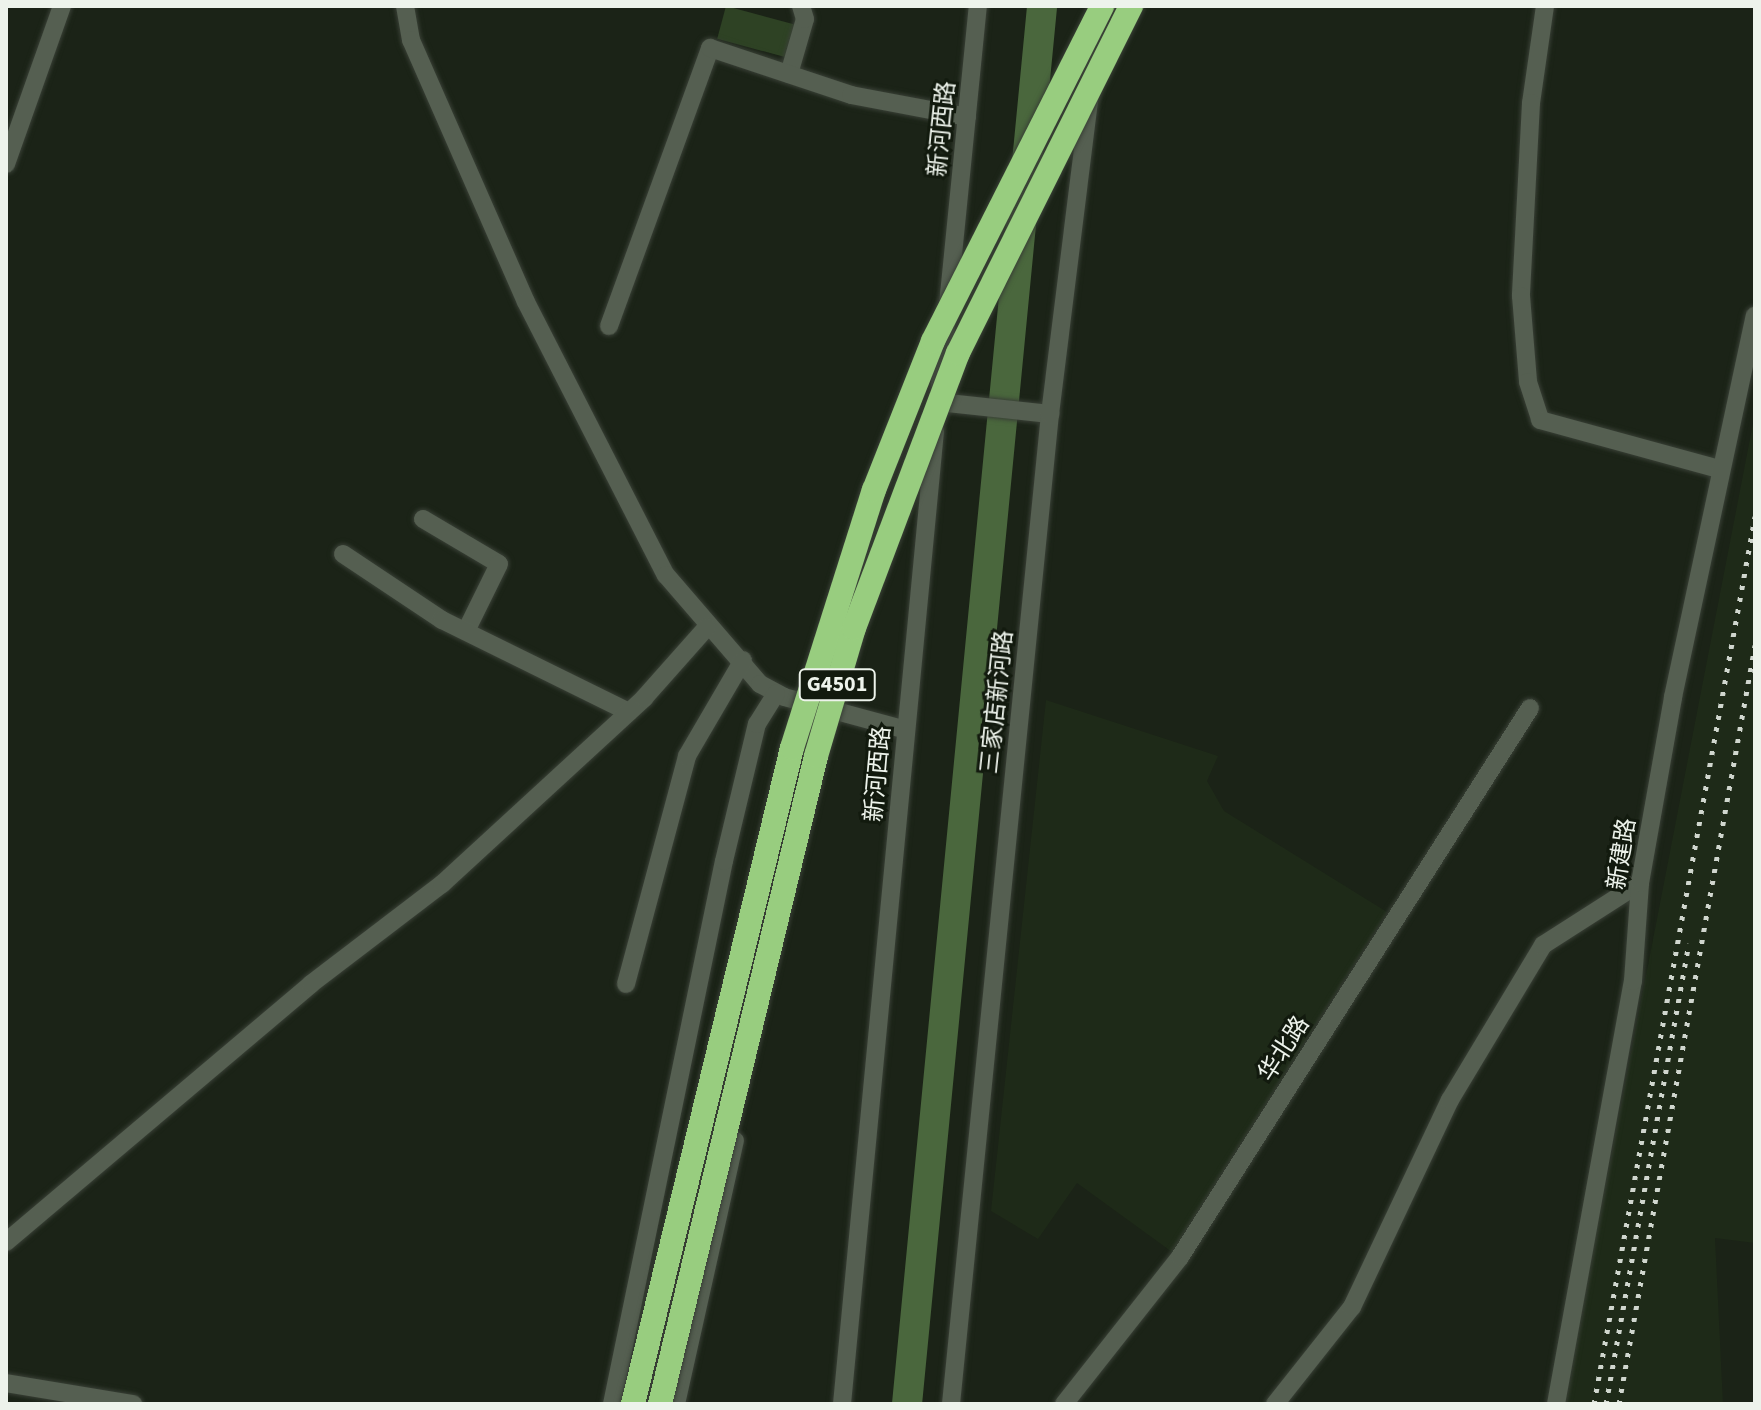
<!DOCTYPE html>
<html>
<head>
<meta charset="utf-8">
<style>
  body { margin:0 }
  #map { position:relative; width:1761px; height:1410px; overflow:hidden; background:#1b2317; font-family:"Source Sans 3","Noto Sans SC",sans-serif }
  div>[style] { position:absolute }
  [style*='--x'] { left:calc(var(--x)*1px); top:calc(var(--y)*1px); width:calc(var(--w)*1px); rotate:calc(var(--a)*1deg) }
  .built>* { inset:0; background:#1e2a18 }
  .green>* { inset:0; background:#2e4224; transform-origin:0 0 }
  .river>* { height:30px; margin:-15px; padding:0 15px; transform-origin:15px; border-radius:15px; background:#4a673d }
  .roads { filter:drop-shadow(0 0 2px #394036) drop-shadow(0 0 2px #394036) }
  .minor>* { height:18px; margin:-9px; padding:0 9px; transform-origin:9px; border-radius:9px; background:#555f51 }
  .rail>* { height:5px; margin-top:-2.5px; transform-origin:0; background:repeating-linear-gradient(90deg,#d0d6ce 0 4px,transparent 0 12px) }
  .bridges { filter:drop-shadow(0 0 2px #394036) drop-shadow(0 0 2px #394036) }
  .highway-bridge>* { height:24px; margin:-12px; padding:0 12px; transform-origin:12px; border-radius:12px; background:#98cd7f }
  span { translate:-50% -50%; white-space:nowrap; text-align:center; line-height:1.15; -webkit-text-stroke:6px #121a0e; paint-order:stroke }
  .shield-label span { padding:2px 6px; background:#121a0e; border:2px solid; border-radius:6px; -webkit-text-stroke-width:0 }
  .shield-label { font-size:22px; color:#edf3eb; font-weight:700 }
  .street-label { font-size:24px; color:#edf3eb }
  .frame { position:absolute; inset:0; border:8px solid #edf3eb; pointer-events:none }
</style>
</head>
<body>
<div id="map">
  <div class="built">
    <i style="clip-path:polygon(1755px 413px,1755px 1243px,1715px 1238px,1723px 1404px,1563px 1404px)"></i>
    <i style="clip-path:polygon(1046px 700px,1218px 756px,1207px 781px,1224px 811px,1387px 912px,1172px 1252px,1077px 1183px,1038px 1239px,991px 1211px)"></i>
  </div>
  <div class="green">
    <i style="left:726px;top:6px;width:71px;height:34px;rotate:15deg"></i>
  </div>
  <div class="river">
    <i style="--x:907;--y:1404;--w:1405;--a:-84.48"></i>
  </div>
  <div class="roads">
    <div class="minor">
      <i style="--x:405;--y:6;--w:35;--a:80"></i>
      <i style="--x:411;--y:40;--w:286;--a:66.3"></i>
      <i style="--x:526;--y:302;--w:307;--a:62.9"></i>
      <i style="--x:666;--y:575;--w:144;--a:49.2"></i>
      <i style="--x:760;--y:684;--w:27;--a:28"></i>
      <i style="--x:784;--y:697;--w:126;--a:15.1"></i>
      <i style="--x:1545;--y:6;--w:98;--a:98.2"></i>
      <i style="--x:1531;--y:103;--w:193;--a:93"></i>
      <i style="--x:1521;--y:296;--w:86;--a:85.3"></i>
      <i style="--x:1528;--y:382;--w:40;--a:72"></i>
      <i style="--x:1540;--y:420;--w:186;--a:15.3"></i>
      <i style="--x:789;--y:74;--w:57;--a:-73.8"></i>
      <i style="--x:805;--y:19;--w:14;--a:-107"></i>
      <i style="--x:6;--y:164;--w:168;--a:-70.5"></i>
      <i style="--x:609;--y:326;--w:296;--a:-70"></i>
      <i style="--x:710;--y:48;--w:149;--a:18.4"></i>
      <i style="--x:851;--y:95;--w:118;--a:10.7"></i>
      <i style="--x:940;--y:385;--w:381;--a:-84.3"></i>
      <i style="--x:938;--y:402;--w:113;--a:6.1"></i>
      <i style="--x:423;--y:519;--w:88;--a:30.6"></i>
      <i style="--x:499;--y:564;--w:75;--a:116.2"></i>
      <i style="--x:343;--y:554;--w:119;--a:33.7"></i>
      <i style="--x:442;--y:620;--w:208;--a:26.2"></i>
      <i style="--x:626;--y:984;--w:236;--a:-75"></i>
      <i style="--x:687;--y:756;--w:111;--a:-59.7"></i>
      <i style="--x:6;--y:1242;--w:399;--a:-40.2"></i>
      <i style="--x:311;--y:984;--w:165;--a:-37.4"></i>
      <i style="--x:442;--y:884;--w:275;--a:-42.6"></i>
      <i style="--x:644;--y:698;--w:95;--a:-48.4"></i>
      <i style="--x:6;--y:1383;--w:129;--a:9.4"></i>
      <i style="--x:612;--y:1404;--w:554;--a:-78.35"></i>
      <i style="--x:724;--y:861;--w:141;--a:-76.5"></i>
      <i style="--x:757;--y:724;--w:36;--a:-58"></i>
      <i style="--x:676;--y:1404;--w:270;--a:-77.4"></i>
      <i style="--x:842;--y:1404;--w:977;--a:-84.54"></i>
      <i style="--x:951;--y:1404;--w:995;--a:-84.29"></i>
      <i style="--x:1050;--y:414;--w:396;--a:-82.9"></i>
      <i style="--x:1064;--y:1404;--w:187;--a:-51.7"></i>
      <i style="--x:1180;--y:1257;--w:651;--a:-57.48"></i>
      <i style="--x:1275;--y:1404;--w:124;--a:-51.6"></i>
      <i style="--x:1352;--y:1307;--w:229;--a:-64.7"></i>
      <i style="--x:1450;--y:1100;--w:181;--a:-59"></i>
      <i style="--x:1543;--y:945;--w:115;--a:-32.6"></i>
      <i style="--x:1556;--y:1404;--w:430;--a:-79.7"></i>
      <i style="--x:1633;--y:981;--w:98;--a:-85.9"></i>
      <i style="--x:1640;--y:883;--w:189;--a:-79.9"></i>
      <i style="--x:1673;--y:697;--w:390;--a:-77.9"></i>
    </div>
  </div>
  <div class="rail">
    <i style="--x:1594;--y:1404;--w:902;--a:-79.72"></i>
    <i style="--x:1606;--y:1404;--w:468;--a:-79.8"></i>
    <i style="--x:1619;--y:1404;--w:771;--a:-79.84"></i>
  </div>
  <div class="bridges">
    <div class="highway-bridge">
      <i style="--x:633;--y:1404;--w:675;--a:-76.38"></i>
      <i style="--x:792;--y:748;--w:271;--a:-72.4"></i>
      <i style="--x:874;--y:490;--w:160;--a:-68.4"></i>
      <i style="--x:933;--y:341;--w:375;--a:-63.2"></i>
      <i style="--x:660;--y:1404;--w:667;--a:-76.46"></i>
      <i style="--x:816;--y:756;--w:134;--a:-73.5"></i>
      <i style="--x:854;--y:628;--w:294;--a:-69.3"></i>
      <i style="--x:958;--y:353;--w:388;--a:-63.5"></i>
    </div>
  </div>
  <div class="shield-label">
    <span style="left:837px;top:685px">G4501</span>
  </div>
  <div class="street-label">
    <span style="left:942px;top:129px;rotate:-84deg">新河西路</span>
    <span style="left:997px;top:702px;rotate:-84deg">三家店新河路</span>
    <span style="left:878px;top:774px;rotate:-85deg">新河西路</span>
    <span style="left:1622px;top:854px;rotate:-81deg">新建路</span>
    <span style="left:1284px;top:1049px;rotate:-57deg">华北路</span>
  </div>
  <div class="frame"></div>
</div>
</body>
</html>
